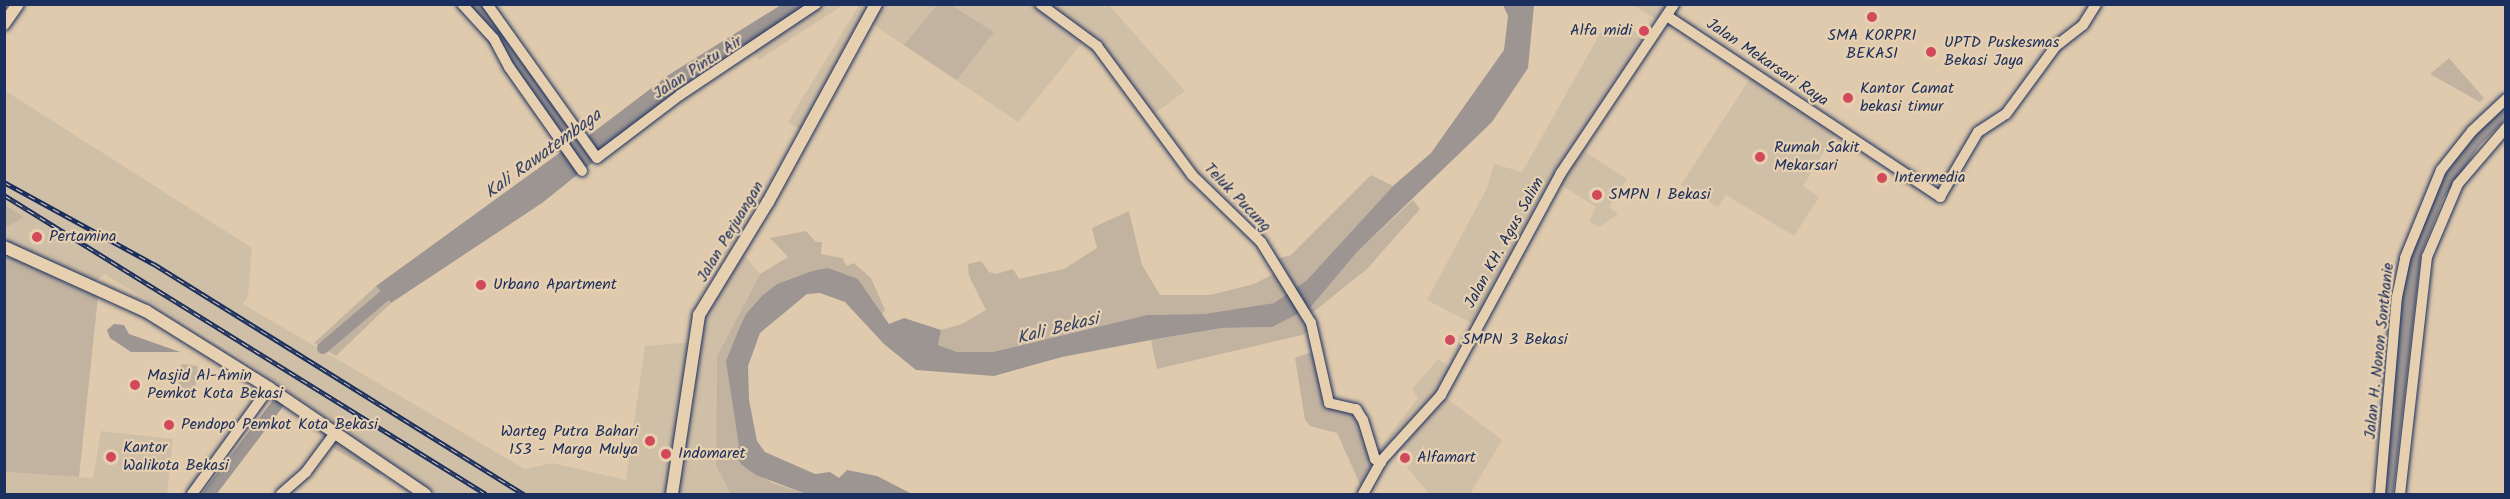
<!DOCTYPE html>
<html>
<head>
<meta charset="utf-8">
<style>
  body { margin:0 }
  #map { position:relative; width:2510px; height:499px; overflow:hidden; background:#dfcaad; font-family:Kalam,sans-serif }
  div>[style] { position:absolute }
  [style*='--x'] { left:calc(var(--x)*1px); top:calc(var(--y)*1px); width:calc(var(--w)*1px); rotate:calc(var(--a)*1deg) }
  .built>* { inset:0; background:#d0bfa7 }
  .green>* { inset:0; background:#c2b3a1; transform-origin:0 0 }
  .water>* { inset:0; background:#9c9592 }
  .river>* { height:12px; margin:-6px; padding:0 6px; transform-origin:6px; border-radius:6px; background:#9c9592 }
  .roads { filter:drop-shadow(0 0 2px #1b2f5e) drop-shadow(0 0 2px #1b2f5e) }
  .secondary>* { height:10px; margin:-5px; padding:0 5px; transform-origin:5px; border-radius:5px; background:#e7d0b0 }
  .primary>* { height:12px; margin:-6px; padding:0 6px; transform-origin:6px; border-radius:6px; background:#e7d0b0 }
  .rail>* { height:4.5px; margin-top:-2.25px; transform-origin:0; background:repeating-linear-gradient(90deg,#e7d0b0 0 7px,#1b2f5e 0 14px); box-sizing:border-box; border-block:2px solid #1b2f5e }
  .dots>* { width:16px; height:16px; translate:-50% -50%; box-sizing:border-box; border:3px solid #e7d0b0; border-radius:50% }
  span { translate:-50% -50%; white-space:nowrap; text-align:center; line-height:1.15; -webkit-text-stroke:4.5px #e7d0b0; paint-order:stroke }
  .poi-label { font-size:16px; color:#1b2f5e }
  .right { translate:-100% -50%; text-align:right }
  .left { translate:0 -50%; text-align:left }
  .street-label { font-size:16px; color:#1b2f5e }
  .water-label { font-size:18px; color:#354368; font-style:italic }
  .frame { position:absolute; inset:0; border:6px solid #1b2f5e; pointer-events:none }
</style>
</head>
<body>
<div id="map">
  <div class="built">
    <i style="clip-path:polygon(1100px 4px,1105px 8px,1109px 5px,1185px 91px,1151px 116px,1087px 37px,1018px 122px,868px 21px,806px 133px,788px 122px,859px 5px)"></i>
    <i style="clip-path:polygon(1631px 4px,1674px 5px,1661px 22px)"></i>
    <i style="clip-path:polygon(816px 5px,843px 5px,759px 60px,751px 51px)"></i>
    <i style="clip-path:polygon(1621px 22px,1646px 40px,1602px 101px,1603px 113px,1595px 127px,1574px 144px,1557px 170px,1477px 326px,1427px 300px,1487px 188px,1494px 164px,1522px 172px,1601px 32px,1611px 38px)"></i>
    <i style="clip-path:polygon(1754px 72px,1838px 129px,1803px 186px,1819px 197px,1794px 236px,1726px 195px,1718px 207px,1681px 185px)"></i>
    <i style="clip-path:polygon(4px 90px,252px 248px,248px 296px,243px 304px,525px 469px,552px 463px,626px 480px,645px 346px,695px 342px,699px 315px,740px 250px,760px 274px,717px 356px,716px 466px,731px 494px,436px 494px,221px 344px,104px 274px,93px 284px,5px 248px,5px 228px,24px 217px,5px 205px)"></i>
    <i style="clip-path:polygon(1582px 150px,1627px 179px,1609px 207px,1618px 214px,1600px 227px,1589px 221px,1596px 207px,1560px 184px)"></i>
    <i style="clip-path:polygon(1438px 359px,1455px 371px,1442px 395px,1502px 440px,1470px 494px,1429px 494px,1392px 449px,1384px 457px,1375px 454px,1418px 398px,1412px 389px)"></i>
    <i style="clip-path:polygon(101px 431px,173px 439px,167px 494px,5px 494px,5px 472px,93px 478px)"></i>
  </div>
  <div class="green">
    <i style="clip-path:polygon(937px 5px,951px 5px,994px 32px,957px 80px,904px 45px)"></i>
    <i style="clip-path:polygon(2449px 58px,2484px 98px,2480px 102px,2430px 74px)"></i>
    <i style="clip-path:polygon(1371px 175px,1393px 186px,1307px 280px,1274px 303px,1204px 314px,1147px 315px,993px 352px,957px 352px,938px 345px,941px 330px,962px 324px,986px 310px,969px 276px,968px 264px,981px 261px,989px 272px,996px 274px,1013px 269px,1019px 279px,1064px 269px,1097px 248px,1092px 228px,1129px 211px,1142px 265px,1160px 295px,1210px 295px,1254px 284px,1279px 271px,1272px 260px,1291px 255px)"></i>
    <i style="clip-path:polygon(1413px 200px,1420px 209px,1367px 269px,1307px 317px,1312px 328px,1302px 335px,1157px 369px,1151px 340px,1222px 328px,1272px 327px,1310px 308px,1357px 252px)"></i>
    <i style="clip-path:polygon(4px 205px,5px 205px,24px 217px,5px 228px)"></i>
    <i style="clip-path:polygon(806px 231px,816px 242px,822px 242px,821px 254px,842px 258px,847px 266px,854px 263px,871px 278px,885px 310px,882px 314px,858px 279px,812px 271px,777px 284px,746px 314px,742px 465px,773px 483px,806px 494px,731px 494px,716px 466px,717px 356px,760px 274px,788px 257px,770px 238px)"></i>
    <i style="clip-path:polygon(4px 256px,49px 266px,99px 287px,79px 477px,5px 472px)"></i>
    <i style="clip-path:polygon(376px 286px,391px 303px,336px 356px,314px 343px)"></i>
    <i style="clip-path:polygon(1317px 350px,1327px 397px,1350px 406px,1381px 462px,1364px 493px,1337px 433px,1310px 426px,1305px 420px,1295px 358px)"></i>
    <i style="left:181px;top:364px;width:17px;height:33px;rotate:7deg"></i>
    <i style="clip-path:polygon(335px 433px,385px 473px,379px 475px,328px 445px)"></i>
  </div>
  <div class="water">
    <i style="clip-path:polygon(462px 5px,487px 5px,583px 140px,670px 74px,781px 5px,816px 5px,637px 127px,542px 203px,391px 303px,376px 286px,565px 149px)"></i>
    <i style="clip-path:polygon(1503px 5px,1534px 5px,1528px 68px,1492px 122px,1357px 252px,1310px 308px,1272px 327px,1222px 328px,1156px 339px,1062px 357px,994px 376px,916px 370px,884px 344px,845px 302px,820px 293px,807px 294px,760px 333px,748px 366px,749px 400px,757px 441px,765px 452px,815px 474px,830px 472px,839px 478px,847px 470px,877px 476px,912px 494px,806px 494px,756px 475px,742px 465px,734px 454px,739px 446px,726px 361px,739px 329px,746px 314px,762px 296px,777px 284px,812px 271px,828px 268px,858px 279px,889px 324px,904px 318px,941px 330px,938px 345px,957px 352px,993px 352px,1147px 315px,1204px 314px,1274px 303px,1307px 280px,1393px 186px,1431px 153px,1504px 50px,1508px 16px)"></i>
    <i style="clip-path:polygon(2505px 106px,2505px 120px,2480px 145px,2443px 199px,2421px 254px,2393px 494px,2384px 494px,2401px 300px,2409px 261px,2443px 177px,2468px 142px)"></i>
    <i style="clip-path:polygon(114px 324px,124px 325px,129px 334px,180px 352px,131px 352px,110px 338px,107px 330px)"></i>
  </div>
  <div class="river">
    <i style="--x:323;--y:348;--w:97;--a:-40.4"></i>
    <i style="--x:209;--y:494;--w:116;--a:-52.7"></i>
  </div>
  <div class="roads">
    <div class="secondary">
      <i style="--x:462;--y:4;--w:47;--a:47.6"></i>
      <i style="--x:494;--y:39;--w:32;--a:62"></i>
      <i style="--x:509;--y:67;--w:127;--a:54.9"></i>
      <i style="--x:487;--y:4;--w:189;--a:54.5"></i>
      <i style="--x:597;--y:158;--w:104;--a:-37.2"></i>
      <i style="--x:680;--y:95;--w:164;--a:-33.8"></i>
      <i style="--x:1040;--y:4;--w:71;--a:36.4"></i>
      <i style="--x:1097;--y:46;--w:160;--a:53.6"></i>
      <i style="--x:1192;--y:175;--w:96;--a:44.2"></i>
      <i style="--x:1261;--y:242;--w:95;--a:58.3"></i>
      <i style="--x:1311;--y:323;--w:82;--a:77.3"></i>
      <i style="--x:1329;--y:403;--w:28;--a:13"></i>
      <i style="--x:1356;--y:409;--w:13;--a:58"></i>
      <i style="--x:1363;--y:420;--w:41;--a:72.9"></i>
      <i style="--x:1375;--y:459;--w:7;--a:27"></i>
      <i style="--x:1667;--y:16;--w:328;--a:33.5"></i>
      <i style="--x:1940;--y:197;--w:75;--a:-59.7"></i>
      <i style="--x:1978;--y:132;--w:33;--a:-33"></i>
      <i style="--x:2006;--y:114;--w:84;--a:-53.7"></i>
      <i style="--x:2056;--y:46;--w:34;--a:-38"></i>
      <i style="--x:2083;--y:25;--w:25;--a:-58"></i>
      <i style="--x:192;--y:494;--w:131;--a:-54"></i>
      <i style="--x:281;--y:494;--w:33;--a:-41"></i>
      <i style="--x:306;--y:472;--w:49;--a:-53.4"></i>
      <i style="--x:1363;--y:494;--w:38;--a:-61"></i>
      <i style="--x:1381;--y:461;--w:89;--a:-47.7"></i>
      <i style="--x:1441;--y:395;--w:252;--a:-61.6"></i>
      <i style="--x:1561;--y:173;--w:203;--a:-56.2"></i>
      <i style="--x:2380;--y:494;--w:198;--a:-85.1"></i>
      <i style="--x:2397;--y:297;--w:40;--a:-78"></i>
      <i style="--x:2405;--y:258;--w:95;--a:-67.8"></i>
      <i style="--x:2441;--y:170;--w:50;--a:-51.5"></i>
      <i style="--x:2472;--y:131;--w:47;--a:-43.3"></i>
      <i style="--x:2400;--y:494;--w:239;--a:-83.5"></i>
      <i style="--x:2427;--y:257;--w:79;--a:-67"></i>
      <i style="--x:2458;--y:184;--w:74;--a:-49.4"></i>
    </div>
    <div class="primary">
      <i style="--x:4;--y:24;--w:24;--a:-55"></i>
      <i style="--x:4;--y:247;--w:156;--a:24.3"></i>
      <i style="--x:146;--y:311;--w:145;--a:32"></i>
      <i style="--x:269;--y:388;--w:189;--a:34.2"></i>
      <i style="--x:672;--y:494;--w:181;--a:-81.4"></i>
      <i style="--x:699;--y:315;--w:132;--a:-58.6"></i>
      <i style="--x:768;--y:202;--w:226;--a:-61.4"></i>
    </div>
  </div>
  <div class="rail">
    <i style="--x:4;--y:182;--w:171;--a:28.7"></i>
    <i style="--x:154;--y:264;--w:436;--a:31.9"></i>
    <i style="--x:4;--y:195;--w:567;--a:31.81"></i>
  </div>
  <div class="dots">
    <i style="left:1872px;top:17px;background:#d1495b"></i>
    <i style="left:1644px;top:31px;background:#d1495b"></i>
    <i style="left:1931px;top:52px;background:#d1495b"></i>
    <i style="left:1848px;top:98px;background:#d1495b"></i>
    <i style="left:1760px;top:157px;background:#d1495b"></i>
    <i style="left:1882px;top:178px;background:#d1495b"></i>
    <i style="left:1597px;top:195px;background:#d1495b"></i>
    <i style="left:37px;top:237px;background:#d1495b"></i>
    <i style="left:481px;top:285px;background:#d1495b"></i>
    <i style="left:1450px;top:340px;background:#d1495b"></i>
    <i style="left:135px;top:385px;background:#d1495b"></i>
    <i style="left:169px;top:425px;background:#d1495b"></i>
    <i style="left:650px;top:441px;background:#d1495b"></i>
    <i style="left:666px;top:454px;background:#d1495b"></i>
    <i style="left:111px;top:457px;background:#d1495b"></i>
    <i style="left:1405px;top:458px;background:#d1495b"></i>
  </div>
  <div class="poi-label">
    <span class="right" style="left:1632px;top:31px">Alfa midi</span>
    <span style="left:1872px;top:45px">SMA KORPRI<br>BEKASI</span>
    <span class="left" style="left:1944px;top:52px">UPTD Puskesmas<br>Bekasi Jaya</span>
    <span class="left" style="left:1860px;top:98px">Kantor Camat<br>bekasi timur</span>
    <span class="left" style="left:1774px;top:157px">Rumah Sakit<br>Mekarsari</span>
    <span class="left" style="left:1894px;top:178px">Intermedia</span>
    <span class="left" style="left:1609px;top:195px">SMPN 1 Bekasi</span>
    <span class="left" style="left:49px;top:237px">Pertamina</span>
    <span class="left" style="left:493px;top:285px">Urbano Apartment</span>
    <span class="left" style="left:1462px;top:340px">SMPN 3 Bekasi</span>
    <span class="left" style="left:147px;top:385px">Masjid Al-Amin<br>Pemkot Kota Bekasi</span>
    <span class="left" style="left:181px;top:425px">Pendopo Pemkot Kota Bekasi</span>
    <span class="right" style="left:638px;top:441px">Warteg Putra Bahari<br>153 - Marga Mulya</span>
    <span class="left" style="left:123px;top:457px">Kantor<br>Walikota Bekasi</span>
    <span class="left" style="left:678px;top:454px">Indomaret</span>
    <span class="left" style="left:1417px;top:458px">Alfamart</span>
  </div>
  <div class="street-label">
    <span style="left:1767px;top:63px;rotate:34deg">Jalan Mekarsari Raya</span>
    <span style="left:698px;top:68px;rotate:-33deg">Jalan Pintu Air</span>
    <span style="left:1237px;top:198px;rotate:46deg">Teluk Pucung</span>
    <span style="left:731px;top:232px;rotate:-59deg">Jalan Perjuangan</span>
    <span style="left:1505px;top:243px;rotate:-61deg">Jalan KH. Agus Salim</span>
    <span style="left:2380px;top:351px;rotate:-84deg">Jalan H. Nonon Sonthanie</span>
  </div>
  <div class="water-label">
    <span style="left:544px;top:155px;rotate:-36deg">Kali Rawatembaga</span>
    <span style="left:1058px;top:330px;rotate:-14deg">Kali Bekasi</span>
  </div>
  <div class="frame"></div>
</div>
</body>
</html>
